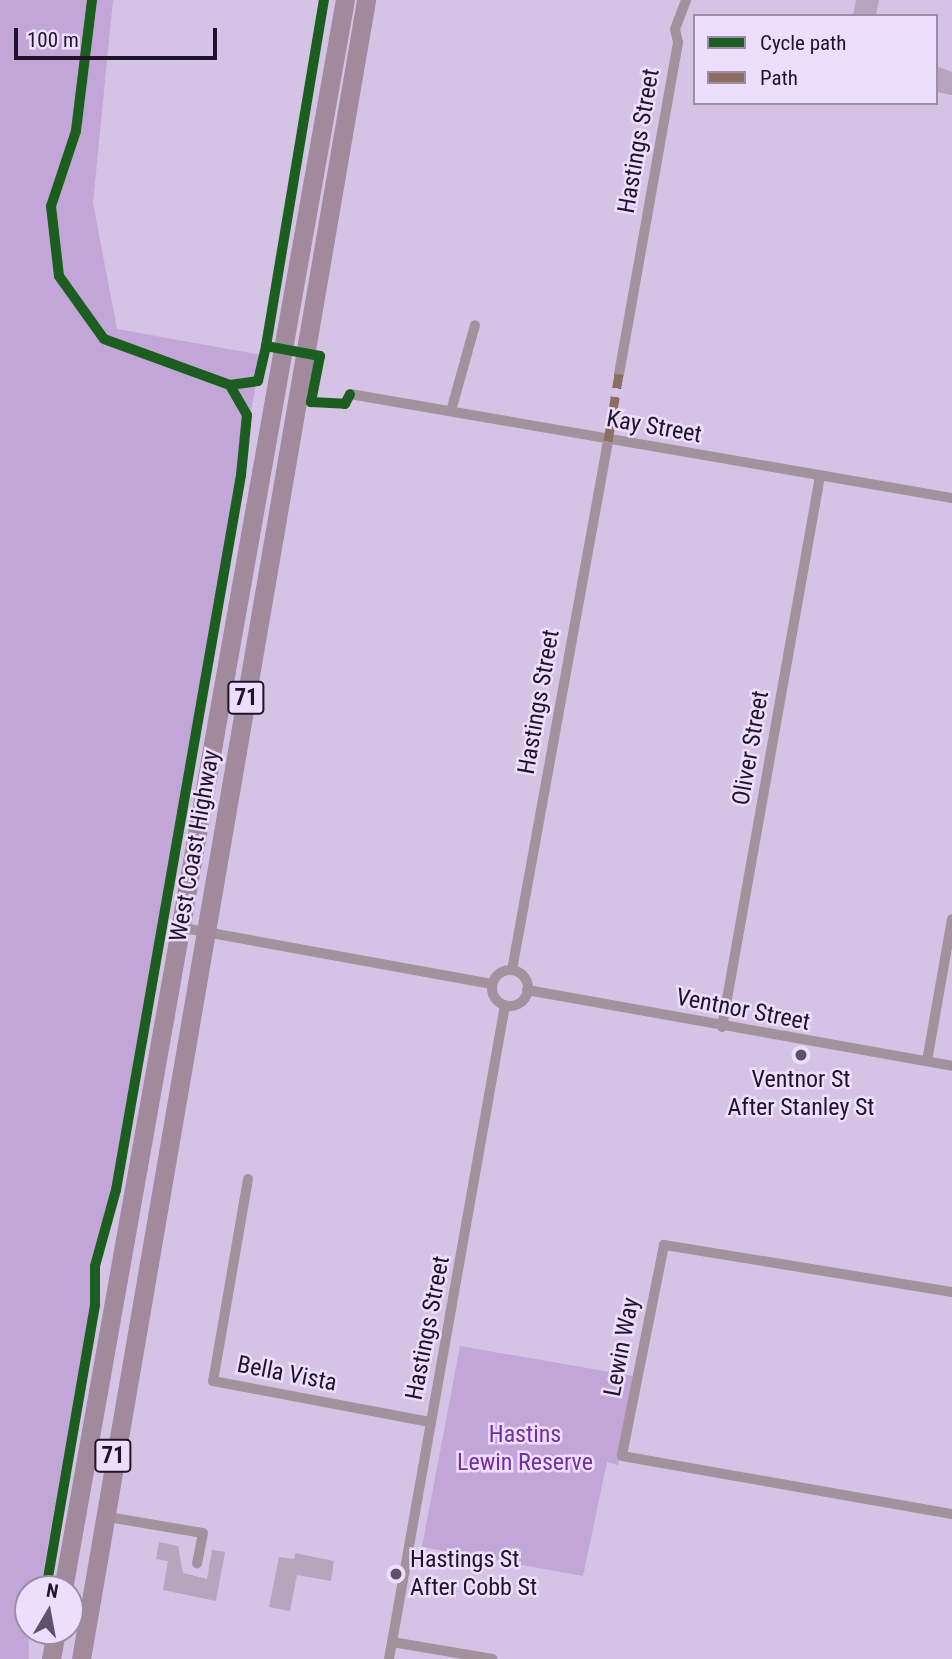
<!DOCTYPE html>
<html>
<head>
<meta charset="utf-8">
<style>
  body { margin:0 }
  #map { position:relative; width:952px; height:1659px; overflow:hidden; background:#d5c3e5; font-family:"Roboto Condensed",sans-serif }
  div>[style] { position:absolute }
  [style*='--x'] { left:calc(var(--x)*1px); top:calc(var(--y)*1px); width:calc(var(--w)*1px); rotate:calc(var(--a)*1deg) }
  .green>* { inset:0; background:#c1a6d7 }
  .building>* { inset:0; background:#b6a5bd }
  .minor>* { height:10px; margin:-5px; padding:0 5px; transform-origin:5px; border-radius:5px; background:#a3929d }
  .minor>.ring { margin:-5px; padding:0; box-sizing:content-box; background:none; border:10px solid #a3929d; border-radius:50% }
  .trunk>* { height:19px; margin:-9.5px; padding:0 9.5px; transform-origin:9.5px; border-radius:9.5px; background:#a08a9c }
  .quiet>* { height:9px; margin-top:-4.5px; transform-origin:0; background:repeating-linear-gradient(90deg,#8d6e63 0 18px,transparent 0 27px) }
  .cycleway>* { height:10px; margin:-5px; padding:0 5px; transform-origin:5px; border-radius:5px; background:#1b5e20 }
  .dots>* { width:19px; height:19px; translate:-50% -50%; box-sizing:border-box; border:4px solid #eedefe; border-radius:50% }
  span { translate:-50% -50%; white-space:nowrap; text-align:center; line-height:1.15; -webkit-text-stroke:5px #eedefe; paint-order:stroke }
  .shield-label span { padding:2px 5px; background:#eedefe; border:2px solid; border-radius:5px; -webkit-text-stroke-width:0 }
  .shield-label { font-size:23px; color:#20132a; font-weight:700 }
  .street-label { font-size:24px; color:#20132a }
  .poi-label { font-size:24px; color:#20132a }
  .left { translate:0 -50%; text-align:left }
  .park-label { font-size:24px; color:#742fa1 }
  .legend { position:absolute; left:693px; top:14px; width:245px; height:91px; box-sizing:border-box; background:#eedefe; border:2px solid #9c8da9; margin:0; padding:9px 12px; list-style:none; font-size:21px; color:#20132a }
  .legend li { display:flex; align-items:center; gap:14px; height:35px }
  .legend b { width:35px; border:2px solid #9c8da9 }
  .north { position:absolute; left:14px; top:1575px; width:70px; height:70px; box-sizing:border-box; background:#eedefe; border:2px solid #9c8da9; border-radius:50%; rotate:10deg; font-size:19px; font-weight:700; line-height:28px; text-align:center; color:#20132a }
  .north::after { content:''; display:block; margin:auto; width:24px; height:32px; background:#5f516b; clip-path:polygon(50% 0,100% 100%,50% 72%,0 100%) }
  .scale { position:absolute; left:14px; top:28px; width:203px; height:32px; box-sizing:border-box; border:4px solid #20132a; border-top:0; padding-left:9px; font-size:21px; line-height:24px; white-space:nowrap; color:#20132a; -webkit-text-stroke:5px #eedefe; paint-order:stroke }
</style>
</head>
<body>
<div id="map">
  <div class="green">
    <i style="clip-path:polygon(0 0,113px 0,93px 203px,117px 329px,261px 355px,40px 1589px,28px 1589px,29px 1659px,0 1659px)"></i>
    <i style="clip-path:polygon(460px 1346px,633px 1376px,618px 1465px,607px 1462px,583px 1576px,422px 1547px)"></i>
  </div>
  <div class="building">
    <i style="clip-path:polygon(856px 0,879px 0,876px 16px,853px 16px)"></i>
    <i style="clip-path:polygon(936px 66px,952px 72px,952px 95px,936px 92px)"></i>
    <i style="clip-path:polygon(159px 1542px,178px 1546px,183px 1573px,207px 1579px,212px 1550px,225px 1552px,216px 1601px,163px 1590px,168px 1561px,156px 1559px)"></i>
    <i style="clip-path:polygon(295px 1553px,334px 1561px,331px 1581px,297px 1575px,290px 1611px,269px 1607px,279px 1557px,294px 1559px)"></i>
  </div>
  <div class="minor">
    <i style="--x:619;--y:374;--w:337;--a:-79.9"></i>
    <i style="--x:678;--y:42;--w:13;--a:-103"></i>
    <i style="--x:675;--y:29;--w:31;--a:-69"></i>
    <i style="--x:350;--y:394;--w:611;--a:9.8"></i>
    <i style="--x:451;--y:411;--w:89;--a:-74.4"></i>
    <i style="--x:178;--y:927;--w:319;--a:10.3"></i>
    <i style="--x:512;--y:970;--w:538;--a:-79.71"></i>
    <i class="ring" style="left:492px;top:970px;width:26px;height:26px"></i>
    <i style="--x:527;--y:990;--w:432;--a:10.1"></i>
    <i style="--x:722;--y:1027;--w:560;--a:-79.91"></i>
    <i style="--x:927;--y:1061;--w:144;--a:-80"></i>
    <i style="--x:248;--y:1179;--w:205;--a:99.8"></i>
    <i style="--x:213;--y:1381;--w:222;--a:10.7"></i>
    <i style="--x:952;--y:1292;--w:292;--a:-170.7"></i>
    <i style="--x:664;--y:1245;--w:215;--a:101.3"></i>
    <i style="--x:622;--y:1456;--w:335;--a:10"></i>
    <i style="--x:102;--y:1516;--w:102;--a:9.6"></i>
    <i style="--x:203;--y:1533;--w:31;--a:101"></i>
    <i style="--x:392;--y:1642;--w:102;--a:9.6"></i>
    <i style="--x:389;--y:1659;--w:664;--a:-79.94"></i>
  </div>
  <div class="trunk">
    <i style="--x:63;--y:1589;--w:1614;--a:-79.94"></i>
    <i style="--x:51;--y:1659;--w:28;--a:-80"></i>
    <i style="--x:81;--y:1659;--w:1683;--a:-80.25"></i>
  </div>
  <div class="quiet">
    <i style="--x:608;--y:441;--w:68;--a:-80.7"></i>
  </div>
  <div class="cycleway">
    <i style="--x:92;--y:0;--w:132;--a:97"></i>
    <i style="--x:76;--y:131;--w:79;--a:108.4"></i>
    <i style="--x:51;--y:206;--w:70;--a:83.5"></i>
    <i style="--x:59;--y:276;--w:77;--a:54.5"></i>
    <i style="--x:104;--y:339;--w:134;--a:20.1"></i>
    <i style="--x:266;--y:346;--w:351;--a:-80.5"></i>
    <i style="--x:230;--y:385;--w:28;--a:-8"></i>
    <i style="--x:258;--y:381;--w:36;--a:-77"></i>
    <i style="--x:266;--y:346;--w:55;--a:10.5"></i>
    <i style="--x:320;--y:356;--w:47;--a:101.1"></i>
    <i style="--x:311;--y:402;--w:34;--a:3"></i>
    <i style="--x:345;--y:404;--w:11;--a:-63"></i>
    <i style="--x:46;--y:1589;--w:289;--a:-80.2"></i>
    <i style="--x:95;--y:1304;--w:38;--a:-90"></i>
    <i style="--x:95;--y:1266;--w:79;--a:-74.6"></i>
    <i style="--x:116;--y:1190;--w:726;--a:-80.08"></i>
    <i style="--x:241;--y:475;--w:60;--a:-84.3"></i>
    <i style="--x:247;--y:415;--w:34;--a:-120"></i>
  </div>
  <div class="dots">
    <i style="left:801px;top:1055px;background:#5f516b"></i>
    <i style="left:396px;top:1574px;background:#5f516b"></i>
  </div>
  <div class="shield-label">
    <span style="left:246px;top:698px">71</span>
    <span style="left:113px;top:1456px">71</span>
  </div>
  <div class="street-label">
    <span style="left:639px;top:141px;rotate:-80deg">Hastings Street</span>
    <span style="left:654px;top:427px;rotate:10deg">Kay Street</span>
    <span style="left:539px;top:702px;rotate:-80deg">Hastings Street</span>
    <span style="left:751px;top:748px;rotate:-80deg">Oliver Street</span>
    <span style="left:195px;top:846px;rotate:-80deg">West Coast Highway</span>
    <span style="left:743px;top:1010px;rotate:11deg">Ventnor Street</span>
    <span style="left:428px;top:1328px;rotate:-79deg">Hastings Street</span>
    <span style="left:622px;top:1347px;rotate:-79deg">Lewin Way</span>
    <span style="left:287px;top:1374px;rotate:11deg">Bella Vista</span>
  </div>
  <div class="poi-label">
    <span style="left:801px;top:1094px">Ventnor St<br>After Stanley St</span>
    <span class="left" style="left:410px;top:1574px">Hastings St<br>After Cobb St</span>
  </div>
  <div class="park-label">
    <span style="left:525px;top:1449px">Hastins<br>Lewin Reserve</span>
  </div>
  <ul class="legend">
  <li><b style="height:9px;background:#1b5e20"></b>Cycle path</li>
  <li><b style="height:9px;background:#8d6e63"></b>Path</li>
  </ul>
  <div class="north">N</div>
  <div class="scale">100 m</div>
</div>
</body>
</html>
